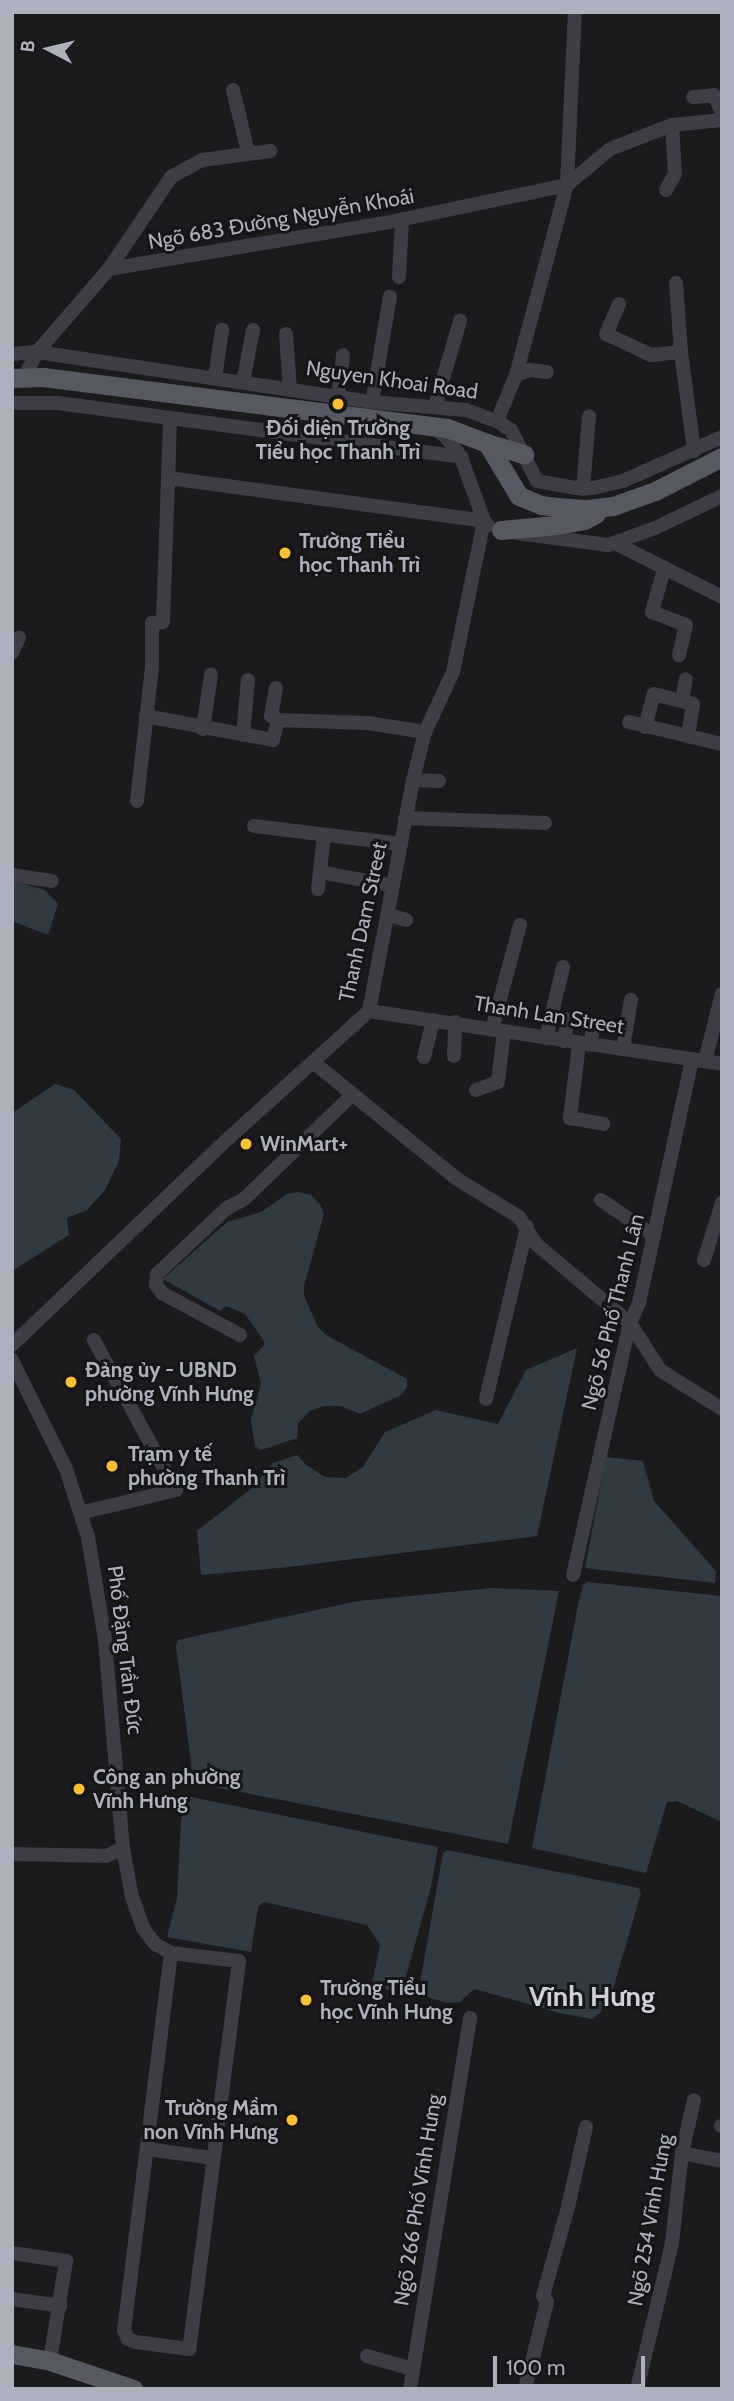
<!DOCTYPE html>
<html>
<head>
<meta charset="utf-8">
<style>
  body { margin:0 }
  #map { position:relative; width:734px; height:2401px; overflow:hidden; background:#1b1b1d; font-family:Cabin,sans-serif }
  div>[style] { position:absolute }
  [style*='--x'] { left:calc(var(--x)*1px); top:calc(var(--y)*1px); width:calc(var(--w)*1px); rotate:calc(var(--a)*1deg) }
  .water>* { inset:0; background:#2f3a43 }
  .minor>* { height:14px; margin:-7px; padding:0 7px; transform-origin:7px; border-radius:7px; background:#3d3e45 }
  .major>* { height:19px; margin:-9.5px; padding:0 9.5px; transform-origin:9.5px; border-radius:9.5px; background:#575962 }
  .dots>* { width:19px; height:19px; translate:-50% -50%; box-sizing:border-box; border:4px solid #161618; border-radius:50% }
  span { translate:-50% -50%; white-space:nowrap; text-align:center; line-height:1.15; -webkit-text-stroke:6px #161618; paint-order:stroke }
  .street-label { font-size:21px; color:#adb1bd }
  .poi-label { font-size:21px; color:#adb1bd; font-weight:700 }
  .left { translate:0 -50%; text-align:left }
  .right { translate:-100% -50%; text-align:right }
  .district-label { font-size:28px; color:#ced1d9; font-weight:700 }
  .frame { position:absolute; inset:0; border:14px solid #adb1bd; pointer-events:none }
  .north { position:absolute; left:14px; top:14px; width:70px; height:70px; -webkit-text-stroke:5px #161618; paint-order:stroke; rotate:277deg; font-size:19px; font-weight:700; line-height:28px; text-align:center; color:#adb1bd }
  .north::after { content:''; display:block; margin:auto; width:24px; height:32px; background:#adb1bd; clip-path:polygon(50% 0,100% 100%,50% 72%,0 100%) }
  .scale { position:absolute; left:493px; top:2356px; width:152px; height:32px; box-sizing:border-box; border:4px solid #adb1bd; border-top:0; padding-left:9px; font-size:21px; line-height:24px; white-space:nowrap; color:#adb1bd; -webkit-text-stroke:5px #161618; paint-order:stroke }
</style>
</head>
<body>
<div id="map">
  <div class="water">
    <i style="clip-path:polygon(12px 881px,45px 890px,58px 904px,48px 935px,12px 921px)"></i>
    <i style="clip-path:polygon(55px 1084px,74px 1090px,121px 1139px,119px 1161px,105px 1190px,87px 1210px,67px 1218px,69px 1235px,12px 1271px,12px 1113px)"></i>
    <i style="clip-path:polygon(298px 1192px,311px 1195px,320px 1204px,324px 1214px,304px 1286px,304px 1296px,318px 1327px,326px 1335px,407px 1379px,407px 1387px,401px 1395px,360px 1414px,341px 1406px,324px 1406px,310px 1411px,298px 1423px,297px 1438px,261px 1450px,255px 1446px,251px 1419px,261px 1384px,254px 1356px,265px 1344px,262px 1338px,245px 1314px,226px 1306px,220px 1311px,163px 1279px,227px 1222px,261px 1212px,287px 1194px)"></i>
    <i style="clip-path:polygon(577px 1348px,537px 1536px,289px 1567px,201px 1575px,197px 1531px,252px 1488px,273px 1463px,297px 1455px,305px 1464px,325px 1477px,346px 1478px,363px 1467px,385px 1432px,436px 1410px,498px 1424px,526px 1370px)"></i>
    <i style="clip-path:polygon(606px 1457px,643px 1461px,654px 1501px,716px 1571px,715px 1583px,585px 1568px)"></i>
    <i style="clip-path:polygon(588px 1582px,722px 1596px,722px 1822px,677px 1801px,667px 1802px,646px 1873px,532px 1848px,578px 1605px,583px 1585px)"></i>
    <i style="clip-path:polygon(492px 1588px,559px 1591px,508px 1844px,199px 1784px,193px 1778px,176px 1646px,178px 1640px,358px 1601px)"></i>
    <i style="clip-path:polygon(186px 1796px,438px 1847px,431px 1887px,401px 1994px,372px 1984px,380px 1945px,367px 1925px,264px 1902px,258px 1907px,251px 1952px,167px 1937px,177px 1898px,181px 1820px)"></i>
    <i style="clip-path:polygon(447px 1850px,639px 1888px,641px 1893px,611px 1996px,600px 2013px,592px 2019px,559px 2013px,479px 1990px,474px 1989px,460px 2002px,447px 2003px,418px 1994px,443px 1853px)"></i>
  </div>
  <div class="minor">
    <i style="--x:233;--y:90;--w:64;--a:76.4"></i>
    <i style="--x:693;--y:97;--w:21;--a:-5"></i>
    <i style="--x:714;--y:95;--w:19;--a:65"></i>
    <i style="--x:666;--y:190;--w:18;--a:-61"></i>
    <i style="--x:675;--y:174;--w:49;--a:-93.5"></i>
    <i style="--x:109;--y:269;--w:111;--a:-56"></i>
    <i style="--x:171;--y:177;--w:35;--a:-29"></i>
    <i style="--x:202;--y:160;--w:69;--a:-7.5"></i>
    <i style="--x:399;--y:277;--w:58;--a:-87"></i>
    <i style="--x:676;--y:283;--w:69;--a:85.9"></i>
    <i style="--x:681;--y:352;--w:100;--a:82.5"></i>
    <i style="--x:619;--y:304;--w:33;--a:113"></i>
    <i style="--x:606;--y:334;--w:50;--a:25"></i>
    <i style="--x:651;--y:355;--w:30;--a:-6"></i>
    <i style="--x:286;--y:334;--w:55;--a:85.8"></i>
    <i style="--x:12;--y:354;--w:25;--a:-5"></i>
    <i style="--x:37;--y:352;--w:339;--a:8.5"></i>
    <i style="--x:372;--y:402;--w:94;--a:4.9"></i>
    <i style="--x:466;--y:410;--w:33;--a:20"></i>
    <i style="--x:497;--y:421;--w:17;--a:33"></i>
    <i style="--x:511;--y:430;--w:57;--a:63"></i>
    <i style="--x:537;--y:481;--w:39;--a:10"></i>
    <i style="--x:575;--y:488;--w:18;--a:0"></i>
    <i style="--x:593;--y:488;--w:31;--a:-13"></i>
    <i style="--x:623;--y:481;--w:108;--a:-24"></i>
    <i style="--x:516;--y:375;--w:15;--a:-20"></i>
    <i style="--x:530;--y:370;--w:17;--a:7"></i>
    <i style="--x:25;--y:376;--w:27;--a:-63"></i>
    <i style="--x:37;--y:352;--w:110;--a:-49.1"></i>
    <i style="--x:109;--y:269;--w:280;--a:-9.5"></i>
    <i style="--x:385;--y:223;--w:186;--a:-11.8"></i>
    <i style="--x:567;--y:185;--w:56;--a:-39.9"></i>
    <i style="--x:610;--y:149;--w:66;--a:-21.2"></i>
    <i style="--x:672;--y:125;--w:50;--a:-5.7"></i>
    <i style="--x:215;--y:378;--w:49;--a:-81.7"></i>
    <i style="--x:243;--y:382;--w:53;--a:-79.1"></i>
    <i style="--x:338;--y:397;--w:42;--a:-83.2"></i>
    <i style="--x:372;--y:402;--w:107;--a:-80.3"></i>
    <i style="--x:12;--y:403;--w:46;--a:0"></i>
    <i style="--x:58;--y:403;--w:407;--a:7.6"></i>
    <i style="--x:435;--y:406;--w:89;--a:-73.6"></i>
    <i style="--x:497;--y:421;--w:50;--a:-67.6"></i>
    <i style="--x:516;--y:375;--w:197;--a:-75"></i>
    <i style="--x:567;--y:185;--w:173;--a:-87.4"></i>
    <i style="--x:168;--y:478;--w:319;--a:7.7"></i>
    <i style="--x:484;--y:521;--w:6;--a:45"></i>
    <i style="--x:583;--y:489;--w:73;--a:-85.3"></i>
    <i style="--x:517;--y:533;--w:92;--a:7.5"></i>
    <i style="--x:608;--y:545;--w:50;--a:-19.9"></i>
    <i style="--x:655;--y:528;--w:74;--a:-25.5"></i>
    <i style="--x:615;--y:543;--w:120;--a:26.8"></i>
    <i style="--x:664;--y:569;--w:45;--a:105.6"></i>
    <i style="--x:652;--y:612;--w:36;--a:21"></i>
    <i style="--x:686;--y:625;--w:31;--a:103"></i>
    <i style="--x:12;--y:653;--w:17;--a:-65"></i>
    <i style="--x:276;--y:688;--w:28;--a:100"></i>
    <i style="--x:271;--y:716;--w:8;--a:30"></i>
    <i style="--x:278;--y:720;--w:89;--a:1.9"></i>
    <i style="--x:367;--y:723;--w:59;--a:8.8"></i>
    <i style="--x:682;--y:701;--w:22;--a:-80"></i>
    <i style="--x:146;--y:716;--w:129;--a:10.7"></i>
    <i style="--x:273;--y:740;--w:21;--a:-76"></i>
    <i style="--x:629;--y:722;--w:96;--a:13.3"></i>
    <i style="--x:645;--y:727;--w:34;--a:-75"></i>
    <i style="--x:654;--y:694;--w:40;--a:14.4"></i>
    <i style="--x:693;--y:704;--w:33;--a:99"></i>
    <i style="--x:203;--y:729;--w:55;--a:-81.6"></i>
    <i style="--x:243;--y:735;--w:55;--a:-84.8"></i>
    <i style="--x:413;--y:780;--w:26;--a:2"></i>
    <i style="--x:137;--y:801;--w:135;--a:-83.6"></i>
    <i style="--x:152;--y:667;--w:44;--a:-90"></i>
    <i style="--x:152;--y:623;--w:11;--a:-5"></i>
    <i style="--x:163;--y:622;--w:204;--a:-88"></i>
    <i style="--x:405;--y:818;--w:140;--a:2"></i>
    <i style="--x:254;--y:826;--w:148;--a:7"></i>
    <i style="--x:320;--y:872;--w:74;--a:10.9"></i>
    <i style="--x:12;--y:875;--w:40;--a:8.5"></i>
    <i style="--x:318;--y:889;--w:54;--a:-83.7"></i>
    <i style="--x:389;--y:915;--w:18;--a:16"></i>
    <i style="--x:369;--y:1011;--w:357;--a:8.5"></i>
    <i style="--x:492;--y:1029;--w:108;--a:-74.9"></i>
    <i style="--x:546;--y:1038;--w:73;--a:-76.5"></i>
    <i style="--x:564;--y:1041;--w:22;--a:-80"></i>
    <i style="--x:579;--y:1044;--w:75;--a:96.9"></i>
    <i style="--x:570;--y:1118;--w:34;--a:10"></i>
    <i style="--x:590;--y:1045;--w:21;--a:-79"></i>
    <i style="--x:623;--y:1049;--w:50;--a:-80.7"></i>
    <i style="--x:454;--y:1056;--w:34;--a:-88"></i>
    <i style="--x:424;--y:1057;--w:38;--a:-76"></i>
    <i style="--x:705;--y:1061;--w:69;--a:-75.8"></i>
    <i style="--x:313;--y:1062;--w:186;--a:39.1"></i>
    <i style="--x:457;--y:1179;--w:73;--a:31.5"></i>
    <i style="--x:519;--y:1217;--w:31;--a:58"></i>
    <i style="--x:535;--y:1243;--w:124;--a:40.1"></i>
    <i style="--x:630;--y:1323;--w:56;--a:57.4"></i>
    <i style="--x:660;--y:1370;--w:73;--a:32.2"></i>
    <i style="--x:476;--y:1090;--w:23;--a:-20"></i>
    <i style="--x:498;--y:1082;--w:51;--a:-83.3"></i>
    <i style="--x:601;--y:1200;--w:64;--a:34.2"></i>
    <i style="--x:704;--y:1260;--w:60;--a:-72.5"></i>
    <i style="--x:240;--y:1335;--w:89;--a:-151.7"></i>
    <i style="--x:162;--y:1293;--w:10;--a:-127"></i>
    <i style="--x:156;--y:1285;--w:11;--a:-85"></i>
    <i style="--x:157;--y:1274;--w:96;--a:-43.3"></i>
    <i style="--x:227;--y:1208;--w:18;--a:-27"></i>
    <i style="--x:243;--y:1200;--w:151;--a:-43.9"></i>
    <i style="--x:12;--y:1345;--w:301;--a:-43.7"></i>
    <i style="--x:230;--y:1137;--w:188;--a:-42.2"></i>
    <i style="--x:369;--y:1011;--w:235;--a:-79.2"></i>
    <i style="--x:413;--y:780;--w:49;--a:-76"></i>
    <i style="--x:425;--y:732;--w:66;--a:-65"></i>
    <i style="--x:453;--y:672;--w:154;--a:-78.4"></i>
    <i style="--x:484;--y:521;--w:68;--a:-109.8"></i>
    <i style="--x:461;--y:457;--w:25;--a:-127"></i>
    <i style="--x:446;--y:437;--w:16;--a:-142"></i>
    <i style="--x:12;--y:1360;--w:122;--a:63.6"></i>
    <i style="--x:66;--y:1469;--w:71;--a:72.1"></i>
    <i style="--x:88;--y:1537;--w:104;--a:80.6"></i>
    <i style="--x:105;--y:1640;--w:209;--a:85.1"></i>
    <i style="--x:123;--y:1848;--w:50;--a:79.6"></i>
    <i style="--x:132;--y:1897;--w:33;--a:70"></i>
    <i style="--x:143;--y:1928;--w:20;--a:53"></i>
    <i style="--x:155;--y:1944;--w:18;--a:29"></i>
    <i style="--x:171;--y:1953;--w:68;--a:6.7"></i>
    <i style="--x:239;--y:1961;--w:391;--a:97.3"></i>
    <i style="--x:189;--y:2349;--w:54;--a:-172.6"></i>
    <i style="--x:135;--y:2342;--w:8;--a:-157"></i>
    <i style="--x:128;--y:2339;--w:10;--a:-114"></i>
    <i style="--x:124;--y:2330;--w:380;--a:-82.9"></i>
    <i style="--x:486;--y:1399;--w:177;--a:-76.6"></i>
    <i style="--x:80;--y:1513;--w:99;--a:-13.5"></i>
    <i style="--x:176;--y:1490;--w:171;--a:-118.7"></i>
    <i style="--x:573;--y:1575;--w:258;--a:-77.3"></i>
    <i style="--x:630;--y:1323;--w:22;--a:-66"></i>
    <i style="--x:639;--y:1303;--w:250;--a:-77.7"></i>
    <i style="--x:12;--y:1854;--w:94;--a:1.2"></i>
    <i style="--x:106;--y:1856;--w:19;--a:-25"></i>
    <i style="--x:721;--y:2126;--w:1;--a:0"></i>
    <i style="--x:147;--y:2149;--w:67;--a:7.8"></i>
    <i style="--x:682;--y:2153;--w:41;--a:11.3"></i>
    <i style="--x:12;--y:2253;--w:55;--a:8.4"></i>
    <i style="--x:66;--y:2261;--w:101;--a:99.1"></i>
    <i style="--x:12;--y:2299;--w:49;--a:8.1"></i>
    <i style="--x:367;--y:2356;--w:47;--a:16.1"></i>
    <i style="--x:410;--y:2389;--w:376;--a:-80.8"></i>
    <i style="--x:525;--y:2389;--w:90;--a:-75.8"></i>
    <i style="--x:547;--y:2302;--w:7;--a:-124"></i>
    <i style="--x:543;--y:2296;--w:92;--a:-74.3"></i>
    <i style="--x:568;--y:2207;--w:82;--a:-77.3"></i>
    <i style="--x:637;--y:2389;--w:150;--a:-76.5"></i>
    <i style="--x:672;--y:2243;--w:91;--a:-83.7"></i>
    <i style="--x:682;--y:2153;--w:54;--a:-77.2"></i>
  </div>
  <div class="major">
    <i style="--x:12;--y:378;--w:31;--a:-2"></i>
    <i style="--x:43;--y:377;--w:407;--a:7.2"></i>
    <i style="--x:447;--y:428;--w:43;--a:20.6"></i>
    <i style="--x:487;--y:443;--w:62;--a:58.9"></i>
    <i style="--x:519;--y:496;--w:24;--a:22"></i>
    <i style="--x:541;--y:505;--w:16;--a:7"></i>
    <i style="--x:557;--y:507;--w:31;--a:4"></i>
    <i style="--x:588;--y:509;--w:25;--a:-7"></i>
    <i style="--x:613;--y:506;--w:45;--a:-19.7"></i>
    <i style="--x:655;--y:491;--w:75;--a:-26.9"></i>
    <i style="--x:487;--y:443;--w:39;--a:17"></i>
    <i style="--x:501;--y:530;--w:55;--a:-5.2"></i>
    <i style="--x:556;--y:525;--w:28;--a:-10"></i>
    <i style="--x:584;--y:520;--w:13;--a:-27"></i>
    <i style="--x:12;--y:2354;--w:39;--a:10"></i>
    <i style="--x:50;--y:2361;--w:88;--a:18.6"></i>
  </div>
  <div class="dots">
    <i style="left:338px;top:404px;background:#fdbf33"></i>
    <i style="left:285px;top:553px;background:#fdbf33"></i>
    <i style="left:246px;top:1144px;background:#fdbf33"></i>
    <i style="left:71px;top:1382px;background:#fdbf33"></i>
    <i style="left:112px;top:1466px;background:#fdbf33"></i>
    <i style="left:79px;top:1789px;background:#fdbf33"></i>
    <i style="left:306px;top:2000px;background:#fdbf33"></i>
    <i style="left:292px;top:2120px;background:#fdbf33"></i>
  </div>
  <div class="street-label">
    <span style="left:281px;top:219px;rotate:-10deg">Ngõ 683 Đường Nguyễn Khoái</span>
    <span style="left:392px;top:380px;rotate:8deg">Nguyen Khoai Road</span>
    <span style="left:363px;top:922px;rotate:-78deg">Thanh Dam Street</span>
    <span style="left:549px;top:1015px;rotate:9deg">Thanh Lan Street</span>
    <span style="left:613px;top:1312px;rotate:-76deg">Ngõ 56 Phố Thanh Lân</span>
    <span style="left:125px;top:1650px;rotate:83deg">Phố Đặng Trần Đức</span>
    <span style="left:418px;top:2200px;rotate:-81deg">Ngõ 266 Phố Vĩnh Hưng</span>
    <span style="left:650px;top:2220px;rotate:-80deg">Ngõ 254 Vĩnh Hưng</span>
  </div>
  <div class="poi-label">
    <span style="left:338px;top:440px">Đối diện Trường<br>Tiểu học Thanh Trì</span>
    <span class="left" style="left:299px;top:553px">Trường Tiểu<br>học Thanh Trì</span>
    <span class="left" style="left:260px;top:1144px">WinMart+</span>
    <span class="left" style="left:85px;top:1382px">Đảng ủy - UBND<br>phường Vĩnh Hưng</span>
    <span class="left" style="left:128px;top:1466px">Trạm y tế<br>phường Thanh Trì</span>
    <span class="left" style="left:93px;top:1789px">Công an phường<br>Vĩnh Hưng</span>
    <span class="left" style="left:320px;top:2000px">Trường Tiểu<br>học Vĩnh Hưng</span>
    <span class="right" style="left:278px;top:2120px">Trường Mầm<br>non Vĩnh Hưng</span>
  </div>
  <div class="district-label">
    <span style="left:592px;top:1996px">Vĩnh Hưng</span>
  </div>
  <div class="frame"></div>
  <div class="north">B</div>
  <div class="scale">100 m</div>
</div>
</body>
</html>
